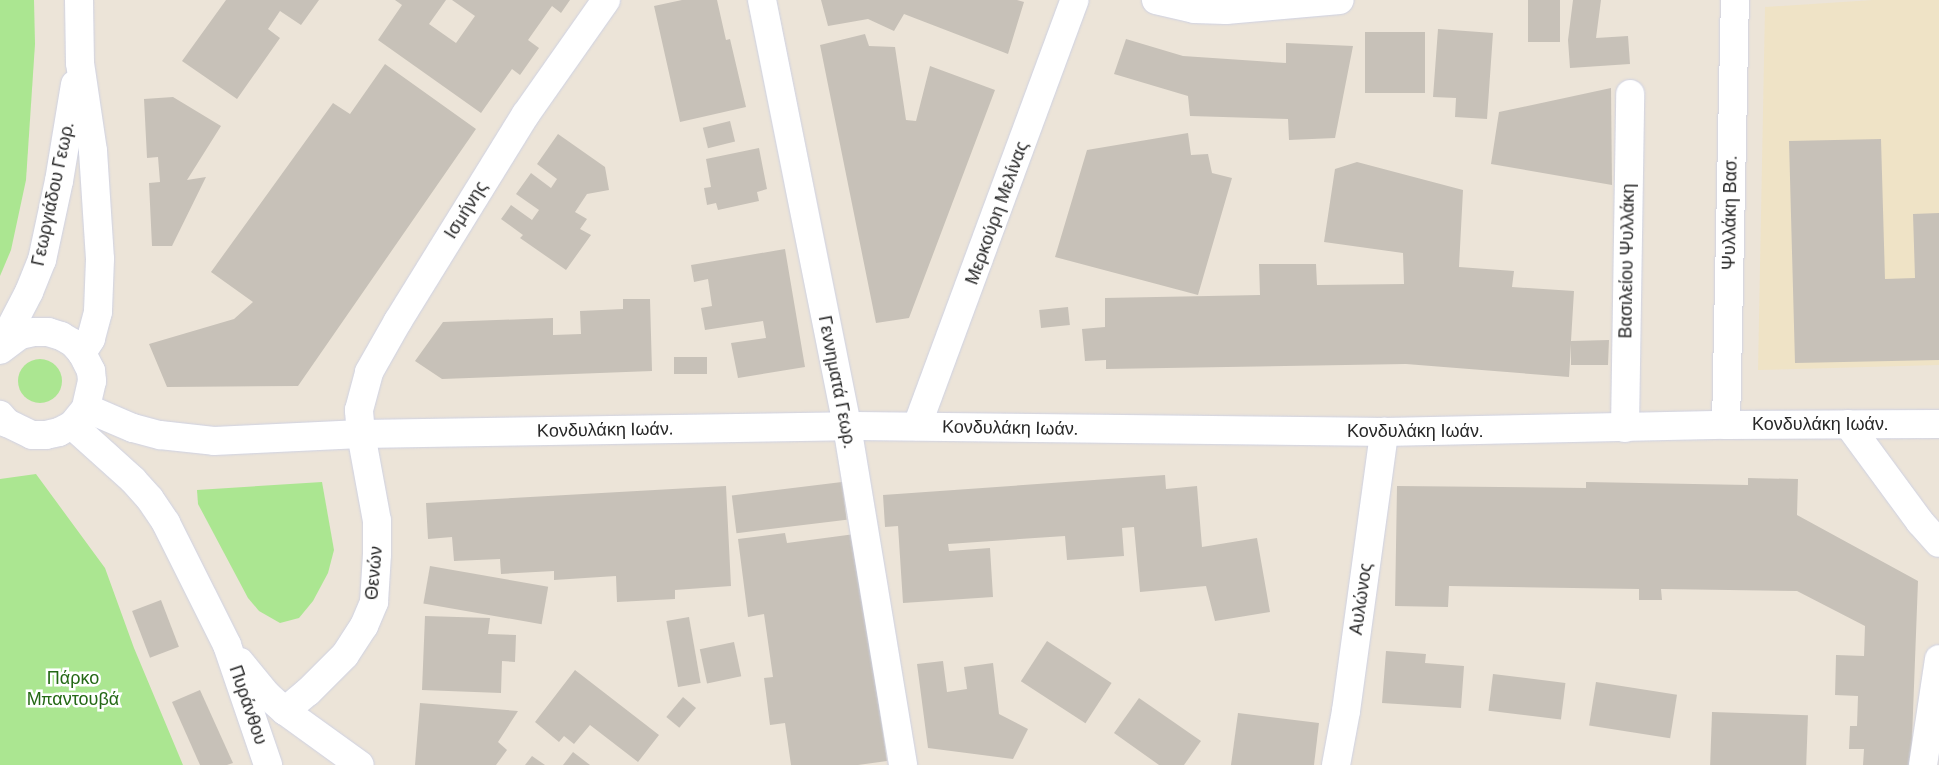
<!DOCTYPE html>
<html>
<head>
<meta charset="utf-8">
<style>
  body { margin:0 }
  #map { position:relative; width:1939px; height:765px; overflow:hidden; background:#ece4d8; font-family:"Nunito Sans",sans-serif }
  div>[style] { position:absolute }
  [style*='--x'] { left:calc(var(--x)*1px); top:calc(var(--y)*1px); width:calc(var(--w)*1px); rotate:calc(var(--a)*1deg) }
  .education>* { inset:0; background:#efe3c6 }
  .green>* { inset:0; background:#abe691 }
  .round { border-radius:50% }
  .building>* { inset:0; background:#c7c1b8; transform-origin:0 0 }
  .roads { filter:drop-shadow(0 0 1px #ced1e2) drop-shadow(0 0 1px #ced1e2) }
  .street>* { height:28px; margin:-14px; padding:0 14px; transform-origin:14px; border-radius:14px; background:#fff }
  .secondary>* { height:28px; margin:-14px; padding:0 14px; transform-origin:14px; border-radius:14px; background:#fff }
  span { translate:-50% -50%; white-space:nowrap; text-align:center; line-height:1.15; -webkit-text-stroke:5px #fff; paint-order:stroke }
  .street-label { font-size:18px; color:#282828 }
  .park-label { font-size:18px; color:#246815 }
</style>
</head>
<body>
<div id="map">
  <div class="education">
    <i style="clip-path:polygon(1873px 0,1939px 0,1939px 365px,1758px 370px,1765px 7px)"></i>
  </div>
  <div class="green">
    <i style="clip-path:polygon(0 0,34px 0,35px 44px,26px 180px,11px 250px,0 276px)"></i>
    <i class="round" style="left:18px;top:359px;width:44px;height:44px"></i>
    <i style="clip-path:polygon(36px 474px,105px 568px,134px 648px,183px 765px,0 765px,0 479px)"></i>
    <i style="clip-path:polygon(322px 482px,334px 550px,328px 573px,313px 601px,299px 618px,280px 623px,259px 611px,248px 598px,198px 504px,197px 490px)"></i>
  </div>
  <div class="building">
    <i style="clip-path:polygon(226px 0,319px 0,301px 25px,280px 11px,268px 29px,280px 38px,237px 99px,182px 61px)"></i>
    <i style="clip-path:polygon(395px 0,446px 0,429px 24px,456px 43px,475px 16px,452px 0,570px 0,561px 13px,552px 6px,528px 40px,539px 48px,520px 75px,512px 69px,481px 113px,378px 40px,402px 5px)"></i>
    <i style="clip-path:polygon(682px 0,717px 0,726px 40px,730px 39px,746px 107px,680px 122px,654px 6px)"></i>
    <i style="clip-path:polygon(821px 0,1017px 0,1024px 2px,1008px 54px,904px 14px,894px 31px,868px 19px,828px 26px)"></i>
    <i style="left:1528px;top:0;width:32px;height:42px"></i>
    <i style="clip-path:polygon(1573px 0,1601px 0,1596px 38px,1628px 36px,1630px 64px,1570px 68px,1568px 40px)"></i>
    <i style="clip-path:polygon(1438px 29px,1493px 33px,1487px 119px,1455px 117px,1456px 98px,1433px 97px)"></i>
    <i style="left:1365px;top:32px;width:60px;height:61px"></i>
    <i style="clip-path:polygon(865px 34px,869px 46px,895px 47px,906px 120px,916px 121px,930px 66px,995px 90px,909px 318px,876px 323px,820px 45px)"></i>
    <i style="clip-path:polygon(1126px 39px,1183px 56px,1286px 63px,1286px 43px,1353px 46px,1335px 138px,1289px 140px,1288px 119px,1190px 116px,1188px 96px,1114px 74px)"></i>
    <i style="clip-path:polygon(385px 64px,476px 129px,298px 386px,167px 387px,149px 344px,234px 319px,253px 302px,211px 272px,333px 103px,350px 114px)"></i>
    <i style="clip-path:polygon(1611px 88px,1612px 185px,1491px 164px,1499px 112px)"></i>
    <i style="clip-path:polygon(173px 97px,221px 126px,187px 180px,206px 177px,172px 246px,152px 246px,149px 183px,160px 182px,158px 157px,147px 158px,144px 99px)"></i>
    <i style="left:730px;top:121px;width:21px;height:28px;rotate:76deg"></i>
    <i style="clip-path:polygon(1188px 133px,1191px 155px,1208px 154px,1212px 173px,1232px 178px,1198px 295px,1055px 257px,1087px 150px)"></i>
    <i style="clip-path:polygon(558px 134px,605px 167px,609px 190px,587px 194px,575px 212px,587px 219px,580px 229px,591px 235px,566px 270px,520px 238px,523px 235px,501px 219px,511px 205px,532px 220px,539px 210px,516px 194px,531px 173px,551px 188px,557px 179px,537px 164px)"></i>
    <i style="clip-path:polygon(1881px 139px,1885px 279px,1915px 278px,1913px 214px,1939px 213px,1939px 360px,1795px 363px,1789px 141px)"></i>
    <i style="clip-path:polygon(759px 148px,767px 189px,757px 192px,759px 201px,718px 210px,716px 203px,707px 205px,704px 188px,711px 187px,706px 159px)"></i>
    <i style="clip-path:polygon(1357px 162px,1463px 190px,1459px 267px,1514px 271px,1512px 287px,1574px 291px,1571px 341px,1609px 340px,1608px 365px,1571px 365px,1571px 344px,1569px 377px,1406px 364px,1106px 369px,1106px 360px,1085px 361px,1082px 329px,1105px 327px,1105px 298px,1260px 295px,1259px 264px,1316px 264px,1317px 285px,1404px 284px,1403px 253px,1324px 242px,1335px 169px)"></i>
    <i style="clip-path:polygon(785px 249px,805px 367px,738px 378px,731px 343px,766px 338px,763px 321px,705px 330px,701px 308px,712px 306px,708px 279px,694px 282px,691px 265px)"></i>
    <i style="clip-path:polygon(623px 299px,650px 299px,652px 371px,442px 379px,415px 361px,443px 322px,553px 318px,553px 335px,581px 334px,580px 311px,623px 309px)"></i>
    <i style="left:1068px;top:307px;width:18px;height:29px;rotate:84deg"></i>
    <i style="left:707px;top:357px;width:17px;height:33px;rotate:90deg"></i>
    <i style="clip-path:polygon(1165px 475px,1166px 489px,1197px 486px,1202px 547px,1257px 538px,1270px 612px,1215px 621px,1206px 586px,1140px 592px,1134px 527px,1122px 528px,1124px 556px,1067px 560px,1065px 536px,948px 544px,949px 551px,990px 548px,993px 597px,903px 603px,898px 526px,885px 527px,883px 495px)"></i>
    <i style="clip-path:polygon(1748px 478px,1798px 479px,1797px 515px,1918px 581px,1911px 765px,1863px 765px,1864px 749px,1849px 749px,1850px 726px,1857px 726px,1858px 696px,1835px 695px,1836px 655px,1864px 656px,1865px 626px,1797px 591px,1661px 589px,1662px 600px,1639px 600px,1639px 589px,1449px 586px,1448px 607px,1395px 606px,1397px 486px,1586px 488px,1586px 482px,1748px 485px)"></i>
    <i style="left:842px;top:482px;width:38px;height:111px;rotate:83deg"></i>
    <i style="clip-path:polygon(726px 486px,731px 586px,675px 590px,675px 599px,617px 602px,616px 576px,554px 580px,554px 571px,501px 574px,500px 559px,454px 561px,452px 537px,428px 539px,426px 503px)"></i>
    <i style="clip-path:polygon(785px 533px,787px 543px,855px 534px,887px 761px,858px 765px,791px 765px,785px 723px,770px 725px,764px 678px,773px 677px,764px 614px,748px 617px,738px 539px)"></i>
    <i style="left:430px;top:566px;width:120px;height:38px;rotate:10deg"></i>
    <i style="left:161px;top:600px;width:50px;height:31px;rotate:69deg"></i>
    <i style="clip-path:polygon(425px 616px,490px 618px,488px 634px,516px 635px,515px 662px,502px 661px,501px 693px,422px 690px)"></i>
    <i style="left:689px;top:617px;width:67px;height:23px;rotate:80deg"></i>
    <i style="left:1047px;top:641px;width:77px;height:48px;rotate:33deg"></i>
    <i style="left:734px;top:642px;width:35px;height:35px;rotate:78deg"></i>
    <i style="clip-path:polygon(1386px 651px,1426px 654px,1425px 663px,1464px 666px,1461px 708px,1382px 703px)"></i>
    <i style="clip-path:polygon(943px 661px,947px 692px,967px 689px,964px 667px,993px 663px,999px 714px,1028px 729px,1013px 759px,928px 748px,917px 664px)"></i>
    <i style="clip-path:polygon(575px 670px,659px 735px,638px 762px,590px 725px,574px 744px,564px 736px,559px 742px,535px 722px)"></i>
    <i style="left:1493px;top:674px;width:73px;height:37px;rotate:7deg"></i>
    <i style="left:1596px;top:682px;width:82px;height:44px;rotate:9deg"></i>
    <i style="clip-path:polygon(200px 690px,233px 763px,227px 765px,200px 765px,172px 702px)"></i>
    <i style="left:683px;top:697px;width:17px;height:26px;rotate:40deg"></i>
    <i style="clip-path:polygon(1139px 698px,1201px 741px,1184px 765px,1159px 765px,1114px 733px)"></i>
    <i style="clip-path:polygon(420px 703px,518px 711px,498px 742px,507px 750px,496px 765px,415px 765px)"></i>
    <i style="left:1712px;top:712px;width:96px;height:53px;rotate:2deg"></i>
    <i style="clip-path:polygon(1238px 713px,1319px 723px,1314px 765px,1231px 765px)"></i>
    <i style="clip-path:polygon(573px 752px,590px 765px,563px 765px)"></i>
    <i style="clip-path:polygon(532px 756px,545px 765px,525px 765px)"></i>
  </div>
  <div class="roads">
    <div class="street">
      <i style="--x:762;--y:0;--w:434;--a:78.7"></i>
      <i style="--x:847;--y:426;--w:344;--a:80.6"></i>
      <i style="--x:1156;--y:0;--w:39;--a:13"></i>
      <i style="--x:1194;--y:9;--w:32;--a:2"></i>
      <i style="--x:1226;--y:10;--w:114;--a:-5"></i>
      <i style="--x:1848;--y:424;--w:122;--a:53.7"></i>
      <i style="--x:1920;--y:522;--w:28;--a:48"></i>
      <i style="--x:72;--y:425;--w:82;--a:42"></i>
      <i style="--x:133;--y:480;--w:25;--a:48"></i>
      <i style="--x:150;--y:499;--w:29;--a:56"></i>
      <i style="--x:166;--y:523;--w:136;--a:63.4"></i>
      <i style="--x:227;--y:645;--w:127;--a:71.1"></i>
      <i style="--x:1726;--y:425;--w:425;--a:-88.8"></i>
      <i style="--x:917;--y:426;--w:454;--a:-69.7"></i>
      <i style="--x:1625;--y:428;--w:334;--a:-89.1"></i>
      <i style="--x:240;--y:662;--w:43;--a:50.7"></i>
      <i style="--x:267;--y:695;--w:24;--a:42"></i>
      <i style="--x:285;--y:711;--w:92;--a:35.8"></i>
      <i style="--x:285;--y:711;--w:30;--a:-40"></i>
      <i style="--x:308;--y:692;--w:52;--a:-45"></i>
      <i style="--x:345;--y:655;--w:35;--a:-57"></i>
      <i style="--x:364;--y:626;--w:26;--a:-67"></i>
      <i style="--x:374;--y:602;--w:48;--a:-86.4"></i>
      <i style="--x:377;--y:554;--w:33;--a:-90"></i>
      <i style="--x:377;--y:521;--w:88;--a:-100.4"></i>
      <i style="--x:361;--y:434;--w:24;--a:-95"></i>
      <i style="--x:359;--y:410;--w:39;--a:-75"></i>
      <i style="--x:369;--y:372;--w:59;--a:-60.4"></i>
      <i style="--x:398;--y:321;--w:243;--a:-58.3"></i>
      <i style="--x:526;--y:114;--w:139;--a:-54.9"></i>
      <i style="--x:1336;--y:765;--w:55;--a:-79.5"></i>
      <i style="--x:1346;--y:711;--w:282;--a:-82.2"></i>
      <i style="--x:1923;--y:765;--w:107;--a:-81.4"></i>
    </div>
    <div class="secondary">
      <i style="--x:79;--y:0;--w:63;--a:89.1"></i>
      <i style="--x:80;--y:63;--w:89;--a:81.6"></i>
      <i style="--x:93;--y:151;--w:108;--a:86.3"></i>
      <i style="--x:100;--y:259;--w:53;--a:92.2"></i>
      <i style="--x:98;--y:312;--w:28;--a:105"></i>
      <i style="--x:91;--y:339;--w:17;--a:123"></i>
      <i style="--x:0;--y:348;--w:63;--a:-62.6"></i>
      <i style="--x:29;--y:292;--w:35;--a:-68"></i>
      <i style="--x:42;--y:260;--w:81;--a:-77.9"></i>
      <i style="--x:59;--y:181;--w:98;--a:-80.6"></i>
      <i style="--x:0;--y:350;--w:25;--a:-37"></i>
      <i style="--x:20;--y:335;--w:14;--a:-12"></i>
      <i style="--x:34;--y:332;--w:14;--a:0"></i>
      <i style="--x:48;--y:332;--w:14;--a:17"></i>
      <i style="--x:61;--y:336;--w:14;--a:30"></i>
      <i style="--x:73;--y:343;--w:13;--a:48"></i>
      <i style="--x:82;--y:353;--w:20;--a:63"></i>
      <i style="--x:91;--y:371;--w:10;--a:84"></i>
      <i style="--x:92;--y:381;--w:28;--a:103"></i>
      <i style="--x:86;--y:408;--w:22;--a:129"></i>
      <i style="--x:72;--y:425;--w:15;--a:152"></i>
      <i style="--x:59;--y:432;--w:13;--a:167"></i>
      <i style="--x:46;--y:435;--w:14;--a:180"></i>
      <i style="--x:32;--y:435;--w:28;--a:-154"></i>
      <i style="--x:7;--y:423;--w:11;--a:-131"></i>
      <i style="--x:86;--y:408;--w:51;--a:23.1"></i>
      <i style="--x:133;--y:428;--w:28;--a:15"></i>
      <i style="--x:160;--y:435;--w:54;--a:6.3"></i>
      <i style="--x:214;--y:441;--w:147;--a:-2.7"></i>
      <i style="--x:361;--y:434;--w:486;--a:-0.9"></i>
      <i style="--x:847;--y:426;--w:537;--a:0.64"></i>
      <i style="--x:1384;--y:432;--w:342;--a:-1.2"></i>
      <i style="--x:1726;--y:425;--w:213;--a:-0.3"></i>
    </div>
  </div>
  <div class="street-label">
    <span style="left:53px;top:194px;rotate:-78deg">Γεωργιάδου Γεωρ.</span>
    <span style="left:466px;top:210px;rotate:-58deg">Ισμήνης</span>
    <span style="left:997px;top:213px;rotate:-70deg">Μερκούρη Μελίνας</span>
    <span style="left:1730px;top:213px;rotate:-89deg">Ψυλλάκη Βασ.</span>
    <span style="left:1627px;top:261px;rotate:-89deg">Βασιλείου Ψυλλάκη</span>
    <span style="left:837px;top:382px;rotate:79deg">Γεννηματά Γεωρ.</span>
    <span style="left:1820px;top:424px">Κονδυλάκη Ιωάν.</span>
    <span style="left:1010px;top:428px;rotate:1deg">Κονδυλάκη Ιωάν.</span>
    <span style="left:605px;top:430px;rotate:-1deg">Κονδυλάκη Ιωάν.</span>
    <span style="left:1415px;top:431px">Κονδυλάκη Ιωάν.</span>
    <span style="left:374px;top:573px;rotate:-85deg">Θενών</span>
    <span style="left:1361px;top:599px;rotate:-82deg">Αυλώνος</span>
    <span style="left:248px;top:705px;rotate:71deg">Πυράνθου</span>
  </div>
  <div class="park-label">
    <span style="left:73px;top:689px">Πάρκο<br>Μπαντουβά</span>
  </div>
</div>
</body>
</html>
